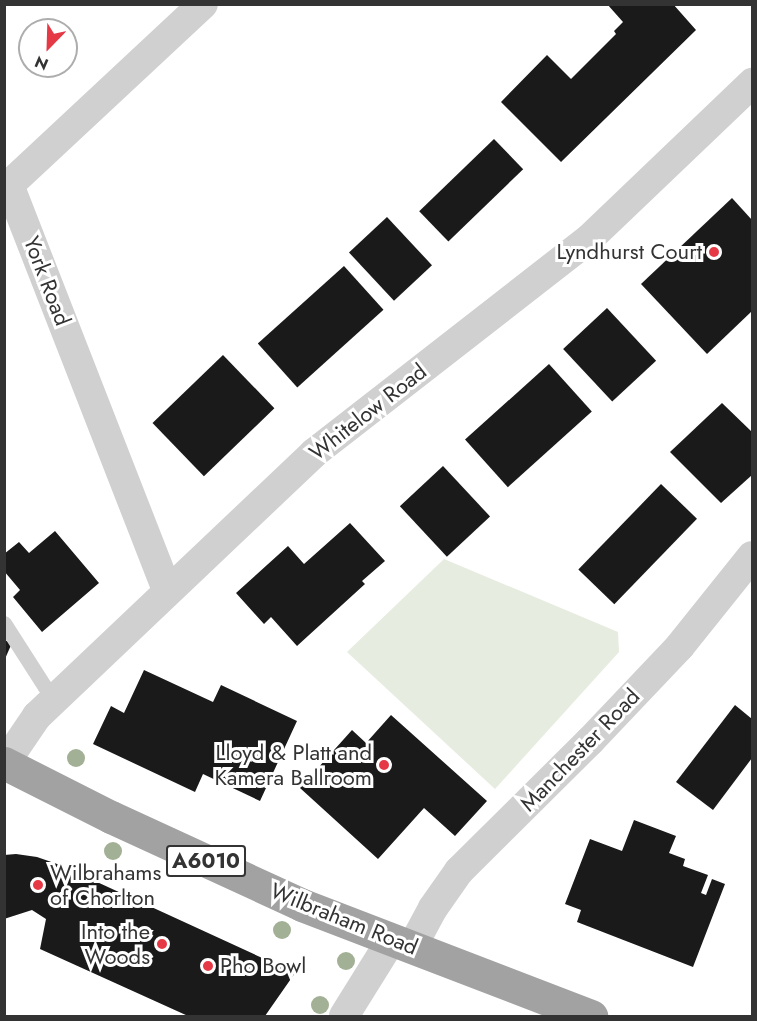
<!DOCTYPE html>
<html>
<head>
<meta charset="utf-8">
<style>
  body { margin:0 }
  #map { position:relative; width:757px; height:1021px; overflow:hidden; background:#fff; font-family:Jost,sans-serif }
  div>[style] { position:absolute }
  [style*='--x'] { left:calc(var(--x)*1px); top:calc(var(--y)*1px); width:calc(var(--w)*1px); rotate:calc(var(--a)*1deg) }
  .green>* { inset:0; background:#e6ecdf }
  .building>* { inset:0; background:#1a1a1a; transform-origin:0 0 }
  .service>* { height:15px; margin:-7.5px; padding:0 7.5px; transform-origin:7.5px; border-radius:7.5px; background:#d0d0d0 }
  .minor>* { height:30px; margin:-15px; padding:0 15px; transform-origin:15px; border-radius:15px; background:#d0d0d0 }
  .trunk>* { height:33px; margin:-16.5px; padding:0 16.5px; transform-origin:16.5px; border-radius:16.5px; background:#a2a2a2 }
  .trees>* { width:18px; height:18px; margin:-9px; border-radius:50%; background:#a2b095 }
  .dots>* { width:16px; height:16px; translate:-50% -50%; box-sizing:border-box; border:3px solid #fff; border-radius:50% }
  span { translate:-50% -50%; white-space:nowrap; text-align:center; line-height:1.15; -webkit-text-stroke:6px #fff; paint-order:stroke }
  .shield-label span { padding:2px 4px; background:#fff; border:2px solid; border-radius:4px; -webkit-text-stroke-width:0 }
  .shield-label { font-size:21px; color:#333; font-weight:700 }
  .poi-label { font-size:22px; color:#333 }
  .right { translate:-100% -50%; text-align:right }
  .left { translate:0 -50%; text-align:left }
  .street-label { font-size:22px; color:#333 }
  .frame { position:absolute; inset:0; border:6px solid #333; pointer-events:none }
  .north { position:absolute; left:18px; top:18px; width:60px; height:60px; box-sizing:border-box; background:#fff; border:2px solid #adadad; border-radius:50%; rotate:203deg; font-size:16px; font-weight:700; line-height:24px; text-align:center; color:#333 }
  .north::after { content:''; display:block; margin:auto; width:21px; height:27px; background:#e63946; clip-path:polygon(50% 0,100% 100%,50% 72%,0 100%) }
</style>
</head>
<body>
<div id="map">
  <div class="green">
    <i style="clip-path:polygon(444px 559px,618px 632px,619px 652px,495px 789px,347px 652px)"></i>
  </div>
  <div class="building">
    <i style="clip-path:polygon(607px 4px,673px 4px,696px 30px,561px 162px,501px 102px,547px 55px,571px 79px,616px 34px,614px 31px,623px 22px)"></i>
    <i style="left:494px;top:139px;width:42px;height:104px;rotate:46deg"></i>
    <i style="clip-path:polygon(732px 198px,752px 220px,752px 311px,707px 354px,641px 284px)"></i>
    <i style="left:387px;top:217px;width:66px;height:52px;rotate:47deg"></i>
    <i style="left:344px;top:266px;width:59px;height:116px;rotate:48deg"></i>
    <i style="left:607px;top:308px;width:72px;height:60px;rotate:47deg"></i>
    <i style="left:223px;top:355px;width:74px;height:98px;rotate:46deg"></i>
    <i style="left:549px;top:364px;width:64px;height:113px;rotate:48deg"></i>
    <i style="clip-path:polygon(722px 403px,752px 432px,752px 475px,721px 503px,670px 452px)"></i>
    <i style="left:443px;top:466px;width:69px;height:59px;rotate:47deg"></i>
    <i style="left:661px;top:484px;width:50px;height:119px;rotate:44deg"></i>
    <i style="clip-path:polygon(350px 523px,385px 561px,362px 581px,365px 584px,297px 646px,271px 617px,264px 624px,236px 593px,288px 546px,304px 564px)"></i>
    <i style="clip-path:polygon(55px 531px,99px 583px,42px 632px,13px 597px,20px 590px,4px 571px,4px 554px,19px 542px,29px 553px)"></i>
    <i style="clip-path:polygon(4px 640px,12px 643px,4px 661px)"></i>
    <i style="clip-path:polygon(144px 670px,213px 702px,221px 685px,297px 721px,260px 801px,203px 774px,195px 792px,93px 744px,111px 706px,124px 713px)"></i>
    <i style="clip-path:polygon(735px 705px,752px 719px,752px 758px,713px 810px,676px 782px)"></i>
    <i style="clip-path:polygon(391px 715px,487px 801px,455px 836px,424px 808px,378px 859px,300px 788px,352px 730px,366px 743px)"></i>
    <i style="clip-path:polygon(634px 820px,676px 836px,669px 853px,685px 859px,683px 866px,708px 875px,701px 893px,706px 895px,712px 879px,725px 884px,693px 967px,577px 922px,581px 910px,565px 904px,590px 839px,622px 851px)"></i>
    <i style="clip-path:polygon(16px 854px,37px 857px,60px 865px,295px 973px,265px 1016px,188px 1016px,40px 949px,46px 919px,32px 910px,4px 919px,4px 855px)"></i>
  </div>
  <div class="service">
    <i style="--x:4;--y:623;--w:76;--a:57.4"></i>
    <i style="--x:45;--y:687;--w:16;--a:45"></i>
  </div>
  <div class="minor">
    <i style="--x:167;--y:590;--w:435;--a:-111.3"></i>
    <i style="--x:9;--y:185;--w:265;--a:-43"></i>
    <i style="--x:5;--y:763;--w:57;--a:-55.8"></i>
    <i style="--x:37;--y:716;--w:382;--a:-43.5"></i>
    <i style="--x:314;--y:453;--w:348;--a:-37.9"></i>
    <i style="--x:589;--y:239;--w:226;--a:-43.7"></i>
    <i style="--x:412;--y:947;--w:44;--a:-61.7"></i>
    <i style="--x:433;--y:908;--w:45;--a:-54.9"></i>
    <i style="--x:459;--y:871;--w:185;--a:-44.8"></i>
    <i style="--x:590;--y:741;--w:131;--a:-46.5"></i>
    <i style="--x:680;--y:646;--w:115;--a:-51.3"></i>
    <i style="--x:344;--y:1016;--w:91;--a:-58.1"></i>
  </div>
  <div class="trunk">
    <i style="--x:4;--y:763;--w:120;--a:26.8"></i>
    <i style="--x:111;--y:817;--w:210;--a:24.7"></i>
    <i style="--x:302;--y:905;--w:310;--a:21"></i>
  </div>
  <div class="trees">
    <i style="left:76px;top:758px"></i>
    <i style="left:113px;top:851px"></i>
    <i style="left:282px;top:930px"></i>
    <i style="left:346px;top:961px"></i>
    <i style="left:320px;top:1005px"></i>
  </div>
  <div class="dots">
    <i style="left:714px;top:252px;background:#e63946"></i>
    <i style="left:384px;top:765px;background:#e63946"></i>
    <i style="left:38px;top:885px;background:#e63946"></i>
    <i style="left:162px;top:944px;background:#e63946"></i>
    <i style="left:208px;top:966px;background:#e63946"></i>
  </div>
  <div class="shield-label">
    <span style="left:206px;top:861px">A6010</span>
  </div>
  <div class="poi-label">
    <span class="right" style="left:702px;top:252px">Lyndhurst Court</span>
    <span class="right" style="left:372px;top:765px">Lloyd &amp; Platt and<br>Kamera Ballroom</span>
    <span class="left" style="left:50px;top:885px">Wilbrahams<br>of Chorlton</span>
    <span class="right" style="left:150px;top:944px">Into the<br>Woods</span>
    <span class="left" style="left:220px;top:966px">Pho Bowl</span>
  </div>
  <div class="street-label">
    <span style="left:47px;top:281px;rotate:69deg">York Road</span>
    <span style="left:368px;top:412px;rotate:-38deg">Whitelow Road</span>
    <span style="left:580px;top:750px;rotate:-46deg">Manchester Road</span>
    <span style="left:344px;top:919px;rotate:22deg">Wilbraham Road</span>
  </div>
  <div class="frame"></div>
  <div class="north">N</div>
</div>
</body>
</html>
